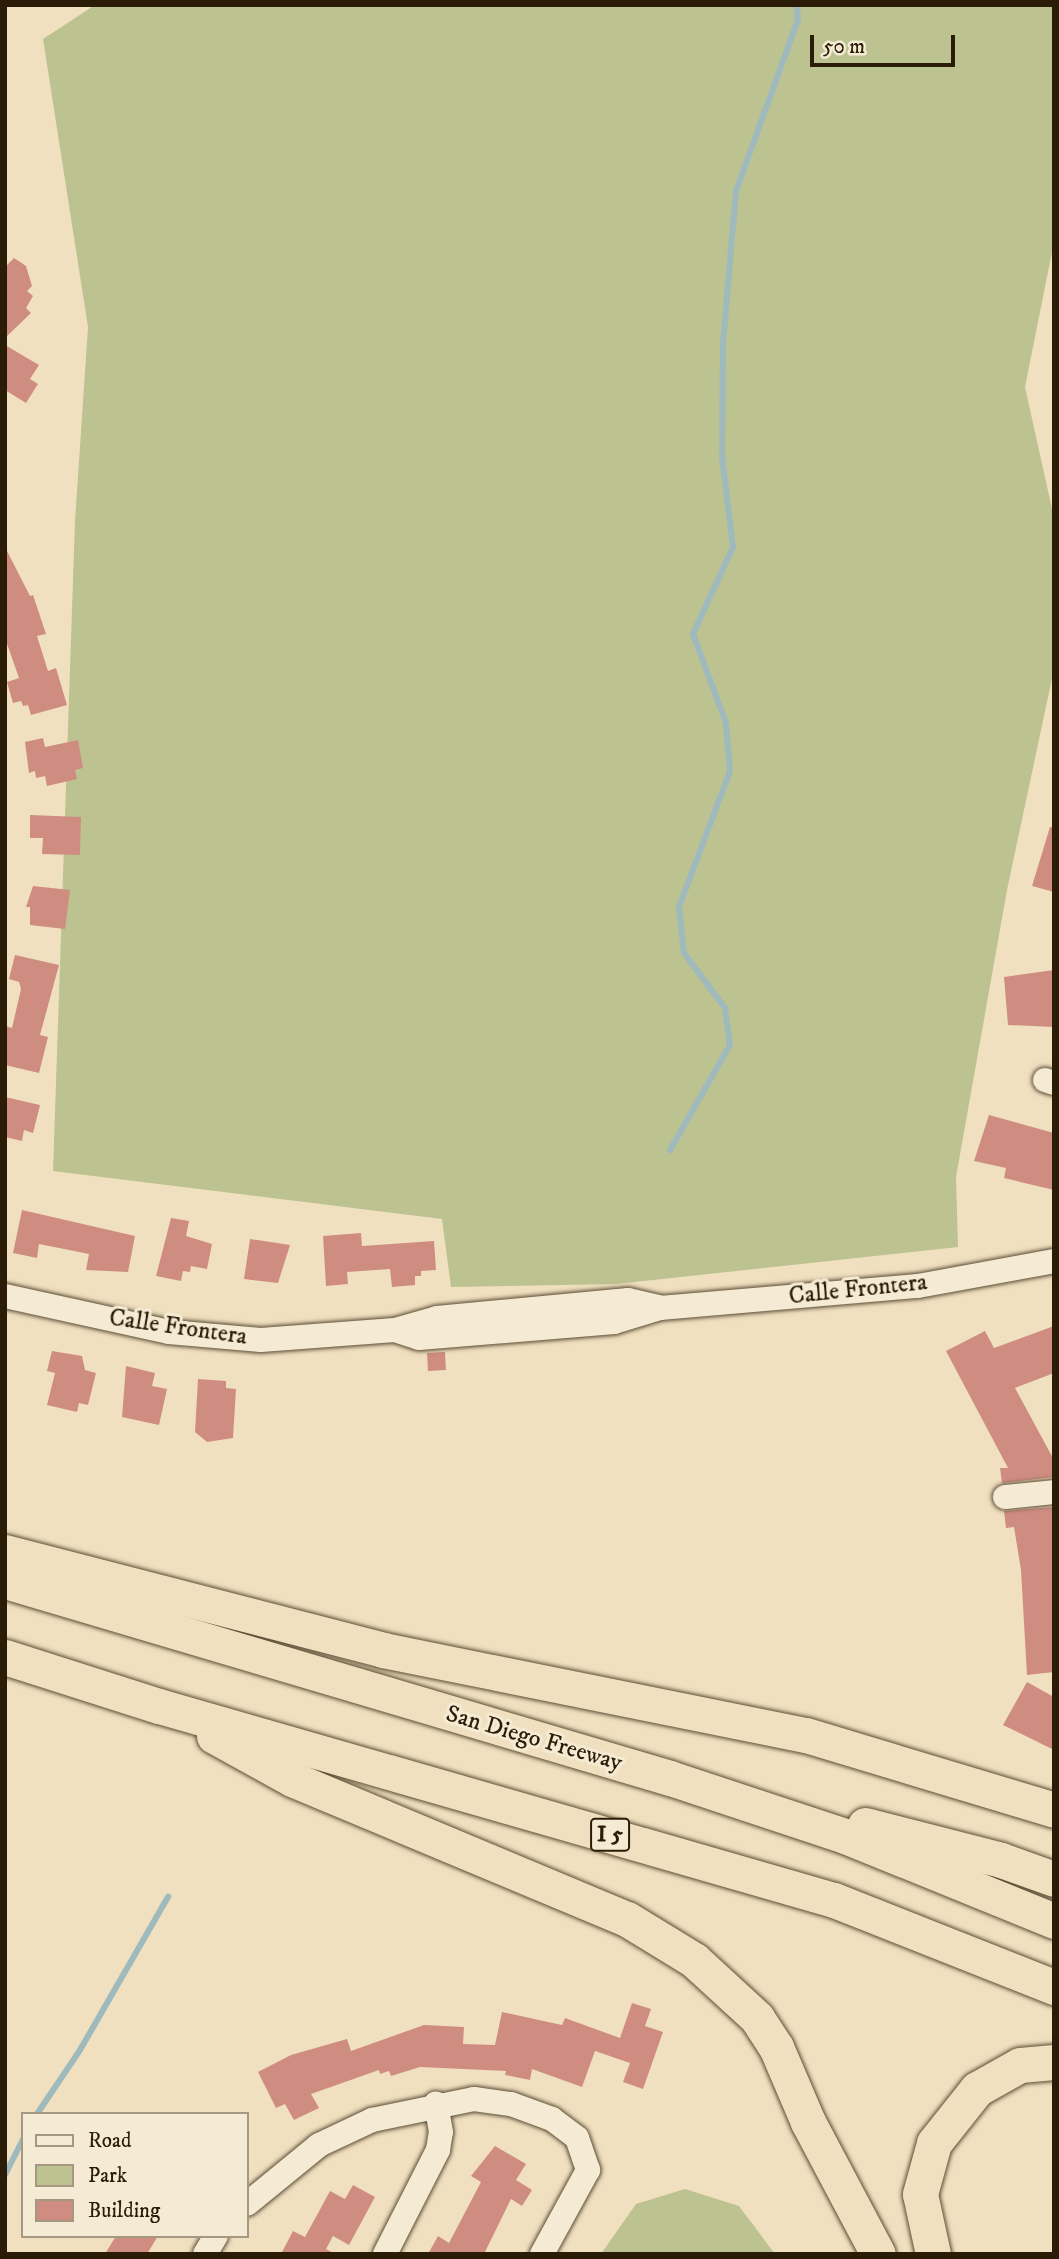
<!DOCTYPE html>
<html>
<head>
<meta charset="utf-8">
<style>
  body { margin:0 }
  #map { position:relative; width:1059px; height:2259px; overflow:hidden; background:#f0e0bf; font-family:"IM FELL DW Pica",serif }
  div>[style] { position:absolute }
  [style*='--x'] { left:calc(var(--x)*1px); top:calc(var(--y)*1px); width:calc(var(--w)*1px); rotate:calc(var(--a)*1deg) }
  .green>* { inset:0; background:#bcc290 }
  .stream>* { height:6px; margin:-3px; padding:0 3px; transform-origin:3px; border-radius:3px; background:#9fbabd }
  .building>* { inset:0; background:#cf8d82; transform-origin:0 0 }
  .roads { filter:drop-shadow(0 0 2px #5c4d36) drop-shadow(0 0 2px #5c4d36) }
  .minor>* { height:24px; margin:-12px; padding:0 12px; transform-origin:12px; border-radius:12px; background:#f5ebd5 }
  .highway>* { height:35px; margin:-17.5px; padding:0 17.5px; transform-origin:17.5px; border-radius:17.5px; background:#f0e0bf }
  span { translate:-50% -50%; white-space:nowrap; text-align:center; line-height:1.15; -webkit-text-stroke:6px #f5ebd5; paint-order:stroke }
  .shield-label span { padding:2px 5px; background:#f5ebd5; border:2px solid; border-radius:5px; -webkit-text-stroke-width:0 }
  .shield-label { font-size:23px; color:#2b1c08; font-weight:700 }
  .street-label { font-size:24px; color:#2b1c08 }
  .frame { position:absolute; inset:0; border:7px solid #2b1c08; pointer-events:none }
  .legend { position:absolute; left:21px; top:2112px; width:228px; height:126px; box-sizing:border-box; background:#f5ebd5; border:2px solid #a49883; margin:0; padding:9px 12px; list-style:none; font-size:21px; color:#2b1c08 }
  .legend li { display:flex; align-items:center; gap:14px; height:35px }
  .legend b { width:35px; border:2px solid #a49883 }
  .scale { position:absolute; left:810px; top:35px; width:145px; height:32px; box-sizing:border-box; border:4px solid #2b1c08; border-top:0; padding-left:9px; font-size:21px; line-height:24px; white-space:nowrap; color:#2b1c08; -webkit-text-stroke:5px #f5ebd5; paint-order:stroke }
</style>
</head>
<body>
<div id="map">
  <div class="green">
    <i style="clip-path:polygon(95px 5px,1054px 5px,1054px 242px,1025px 387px,1054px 518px,1054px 669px,1007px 890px,956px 1177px,958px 1247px,616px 1284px,451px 1287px,442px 1219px,53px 1171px,75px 521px,88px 327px,43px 39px)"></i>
    <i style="clip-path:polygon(685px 2189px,739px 2206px,775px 2254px,601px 2254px,636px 2204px)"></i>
  </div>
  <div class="stream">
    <i style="--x:670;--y:1150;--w:121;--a:-60.3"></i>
    <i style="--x:730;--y:1045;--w:37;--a:-98"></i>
    <i style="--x:725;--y:1008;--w:69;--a:-126.7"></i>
    <i style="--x:684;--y:953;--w:46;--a:-96.2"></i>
    <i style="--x:679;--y:907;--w:145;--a:-69.4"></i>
    <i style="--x:730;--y:771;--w:48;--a:-94.8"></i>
    <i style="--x:726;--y:723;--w:95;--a:-110.3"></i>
    <i style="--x:693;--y:634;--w:96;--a:-65.3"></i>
    <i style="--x:733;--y:547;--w:92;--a:-96.9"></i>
    <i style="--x:722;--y:456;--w:113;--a:-89.5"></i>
    <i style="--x:723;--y:343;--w:153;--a:-85.1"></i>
    <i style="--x:736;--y:191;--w:182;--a:-70.1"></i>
    <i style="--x:798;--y:20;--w:15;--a:-94"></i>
    <i style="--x:37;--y:2114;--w:77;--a:-56.1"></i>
    <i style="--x:80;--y:2050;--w:177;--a:-60.1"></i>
    <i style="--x:5;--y:2175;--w:40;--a:-63.4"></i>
  </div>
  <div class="building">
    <i style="clip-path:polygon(14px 258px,26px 266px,32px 286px,27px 291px,33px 296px,26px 308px,31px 313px,5px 338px,5px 267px)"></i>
    <i style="clip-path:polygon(5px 345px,39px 365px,30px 379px,38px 384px,26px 403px,5px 390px)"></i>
    <i style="clip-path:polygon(5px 547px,30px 596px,33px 595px,46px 634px,37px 636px,48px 671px,56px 668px,67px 705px,31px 715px,28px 705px,23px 706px,21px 701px,13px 703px,7px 682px,19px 678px,5px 638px)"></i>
    <i style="clip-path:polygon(43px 738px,45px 747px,78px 740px,83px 768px,75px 770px,77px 779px,47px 786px,45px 776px,36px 778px,35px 771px,29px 773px,25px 742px)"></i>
    <i style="clip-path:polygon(30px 815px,81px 817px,80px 855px,42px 854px,43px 838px,30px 838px)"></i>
    <i style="clip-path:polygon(1050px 827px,1054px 827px,1054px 892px,1032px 886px)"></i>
    <i style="clip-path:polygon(33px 886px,70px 890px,65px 929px,30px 925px,30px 907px,26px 907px)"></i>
    <i style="clip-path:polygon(15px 955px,59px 965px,40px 1035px,48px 1037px,39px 1073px,5px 1065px,5px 1026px,12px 1028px,21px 989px,19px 982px,9px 979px)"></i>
    <i style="clip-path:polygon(1054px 970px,1054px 1027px,1008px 1025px,1004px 977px)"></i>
    <i style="clip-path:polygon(5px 1097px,40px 1105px,33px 1133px,24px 1130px,22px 1141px,5px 1137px)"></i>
    <i style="clip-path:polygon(989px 1115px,1054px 1133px,1054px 1190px,1004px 1178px,1006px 1168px,974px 1161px)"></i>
    <i style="clip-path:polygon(22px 1210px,135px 1236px,128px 1272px,86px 1270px,89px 1254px,39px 1244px,37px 1258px,13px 1253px)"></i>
    <i style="clip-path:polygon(171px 1218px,189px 1221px,186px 1236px,212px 1244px,207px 1269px,191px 1266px,190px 1272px,183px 1271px,181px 1281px,156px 1276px)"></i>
    <i style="clip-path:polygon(361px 1233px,362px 1246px,434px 1241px,436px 1270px,421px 1271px,421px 1276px,415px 1276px,415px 1285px,392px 1287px,390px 1269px,347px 1272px,348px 1284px,326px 1286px,323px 1236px)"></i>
    <i style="clip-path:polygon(250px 1239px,290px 1245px,278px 1283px,244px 1279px)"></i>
    <i style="clip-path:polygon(1054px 1326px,1054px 1373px,1015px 1388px,1054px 1460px,1054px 1477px,1002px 1483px,1000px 1468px,1008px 1468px,946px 1351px,985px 1331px,994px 1348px)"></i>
    <i style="clip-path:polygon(52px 1351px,82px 1356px,85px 1370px,96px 1373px,88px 1405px,79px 1403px,77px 1412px,47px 1405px,55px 1373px,47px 1371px)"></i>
    <i style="left:445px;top:1352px;width:18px;height:18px;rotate:87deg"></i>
    <i style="clip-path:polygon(126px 1366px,155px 1373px,152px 1386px,167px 1389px,159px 1425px,122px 1417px)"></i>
    <i style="clip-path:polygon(198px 1379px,226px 1381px,226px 1388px,236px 1389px,233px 1438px,207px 1442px,195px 1432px)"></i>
    <i style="clip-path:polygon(1054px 1507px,1054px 1672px,1027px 1675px,1021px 1570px,1014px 1527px,1006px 1528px,1004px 1511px)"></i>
    <i style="clip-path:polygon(1027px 1682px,1054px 1697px,1054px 1750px,1003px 1725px)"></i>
    <i style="clip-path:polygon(632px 2003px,651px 2009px,645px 2026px,663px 2032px,643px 2089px,623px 2082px,630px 2063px,595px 2051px,582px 2087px,532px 2069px,530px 2080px,505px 2075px,506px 2071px,420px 2067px,391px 2076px,389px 2071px,380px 2074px,379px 2070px,311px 2094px,319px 2108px,294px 2120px,285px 2104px,276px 2108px,258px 2072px,291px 2055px,347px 2039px,351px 2051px,424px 2025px,464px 2027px,463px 2044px,495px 2045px,502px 2012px,562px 2025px,565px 2018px,620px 2038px)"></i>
    <i style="clip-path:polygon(495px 2146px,526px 2164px,516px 2180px,532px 2190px,522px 2206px,511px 2199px,484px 2254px,428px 2254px,438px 2236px,449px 2243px,481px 2182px,471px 2176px)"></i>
    <i style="clip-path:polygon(353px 2185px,375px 2197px,349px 2245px,333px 2236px,326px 2249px,335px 2254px,281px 2254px,293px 2231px,305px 2237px,330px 2191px,345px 2199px)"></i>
    <i style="clip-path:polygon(116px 2236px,158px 2236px,147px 2254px,105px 2254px)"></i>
  </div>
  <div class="roads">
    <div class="minor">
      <i style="--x:1045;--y:1080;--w:9;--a:18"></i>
      <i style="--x:5;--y:1296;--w:168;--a:12.4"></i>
      <i style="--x:169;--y:1332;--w:92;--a:5"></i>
      <i style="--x:261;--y:1340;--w:134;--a:-4.3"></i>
      <i style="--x:395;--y:1330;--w:44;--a:-15.9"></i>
      <i style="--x:437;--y:1318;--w:192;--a:-5.4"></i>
      <i style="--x:628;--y:1300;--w:32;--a:13"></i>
      <i style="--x:395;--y:1330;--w:25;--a:18"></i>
      <i style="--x:419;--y:1338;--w:196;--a:-4.7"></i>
      <i style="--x:614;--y:1322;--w:48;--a:-16.9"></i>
      <i style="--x:660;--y:1308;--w:259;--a:-4.9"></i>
      <i style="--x:918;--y:1286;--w:138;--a:-10.4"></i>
      <i style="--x:1005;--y:1497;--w:49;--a:-5.8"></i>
      <i style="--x:247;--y:2204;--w:93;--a:-39.3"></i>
      <i style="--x:319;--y:2145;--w:59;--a:-25.3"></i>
      <i style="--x:372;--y:2120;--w:104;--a:-11.6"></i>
      <i style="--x:474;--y:2099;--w:37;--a:8"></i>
      <i style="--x:511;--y:2104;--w:44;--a:20.1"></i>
      <i style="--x:552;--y:2119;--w:31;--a:37"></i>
      <i style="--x:577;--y:2138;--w:34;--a:71"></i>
      <i style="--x:588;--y:2170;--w:96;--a:118.7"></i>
      <i style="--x:205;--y:2254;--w:21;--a:-59"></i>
      <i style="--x:385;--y:2254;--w:117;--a:-63"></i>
      <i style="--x:438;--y:2150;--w:18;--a:-81"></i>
      <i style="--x:441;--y:2132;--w:29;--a:-100"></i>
    </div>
    <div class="highway">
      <i style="--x:5;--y:1552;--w:390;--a:14.5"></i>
      <i style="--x:383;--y:1650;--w:431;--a:11.4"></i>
      <i style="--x:806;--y:1735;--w:259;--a:16.8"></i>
      <i style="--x:5;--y:1581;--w:694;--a:16.5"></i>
      <i style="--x:670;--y:1778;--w:184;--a:18.3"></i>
      <i style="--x:845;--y:1836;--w:226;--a:22.1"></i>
      <i style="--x:5;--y:1657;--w:162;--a:17.7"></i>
      <i style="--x:159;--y:1706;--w:702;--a:16.04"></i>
      <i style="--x:834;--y:1900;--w:237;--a:21.6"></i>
      <i style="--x:214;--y:1736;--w:89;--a:28.9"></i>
      <i style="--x:292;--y:1779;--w:363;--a:22.7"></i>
      <i style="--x:627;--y:1919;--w:79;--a:31.5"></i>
      <i style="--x:694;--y:1960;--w:86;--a:42.6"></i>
      <i style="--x:757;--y:2018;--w:35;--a:57"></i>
      <i style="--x:776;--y:2047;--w:82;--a:66.9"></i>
      <i style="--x:808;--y:2122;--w:149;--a:62.1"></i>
      <i style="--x:865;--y:1825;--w:140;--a:14.4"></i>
      <i style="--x:1001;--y:1860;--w:56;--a:19.7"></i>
      <i style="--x:933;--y:2254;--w:61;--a:-102.2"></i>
      <i style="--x:920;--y:2194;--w:53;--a:-74.6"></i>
      <i style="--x:934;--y:2143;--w:69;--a:-51.5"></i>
      <i style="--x:977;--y:2089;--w:49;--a:-29.2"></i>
      <i style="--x:1020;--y:2065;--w:34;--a:-5"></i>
    </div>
  </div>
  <div class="shield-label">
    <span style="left:610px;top:1835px">I 5</span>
  </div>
  <div class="street-label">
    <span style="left:858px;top:1290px;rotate:-6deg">Calle Frontera</span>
    <span style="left:178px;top:1328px;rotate:8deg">Calle Frontera</span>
    <span style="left:534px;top:1739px;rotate:16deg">San Diego Freeway</span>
  </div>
  <div class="frame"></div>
  <ul class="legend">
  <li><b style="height:9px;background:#f5ebd5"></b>Road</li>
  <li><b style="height:19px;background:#bcc290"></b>Park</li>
  <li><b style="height:19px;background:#cf8d82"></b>Building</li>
  </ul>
  <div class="scale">50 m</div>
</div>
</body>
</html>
